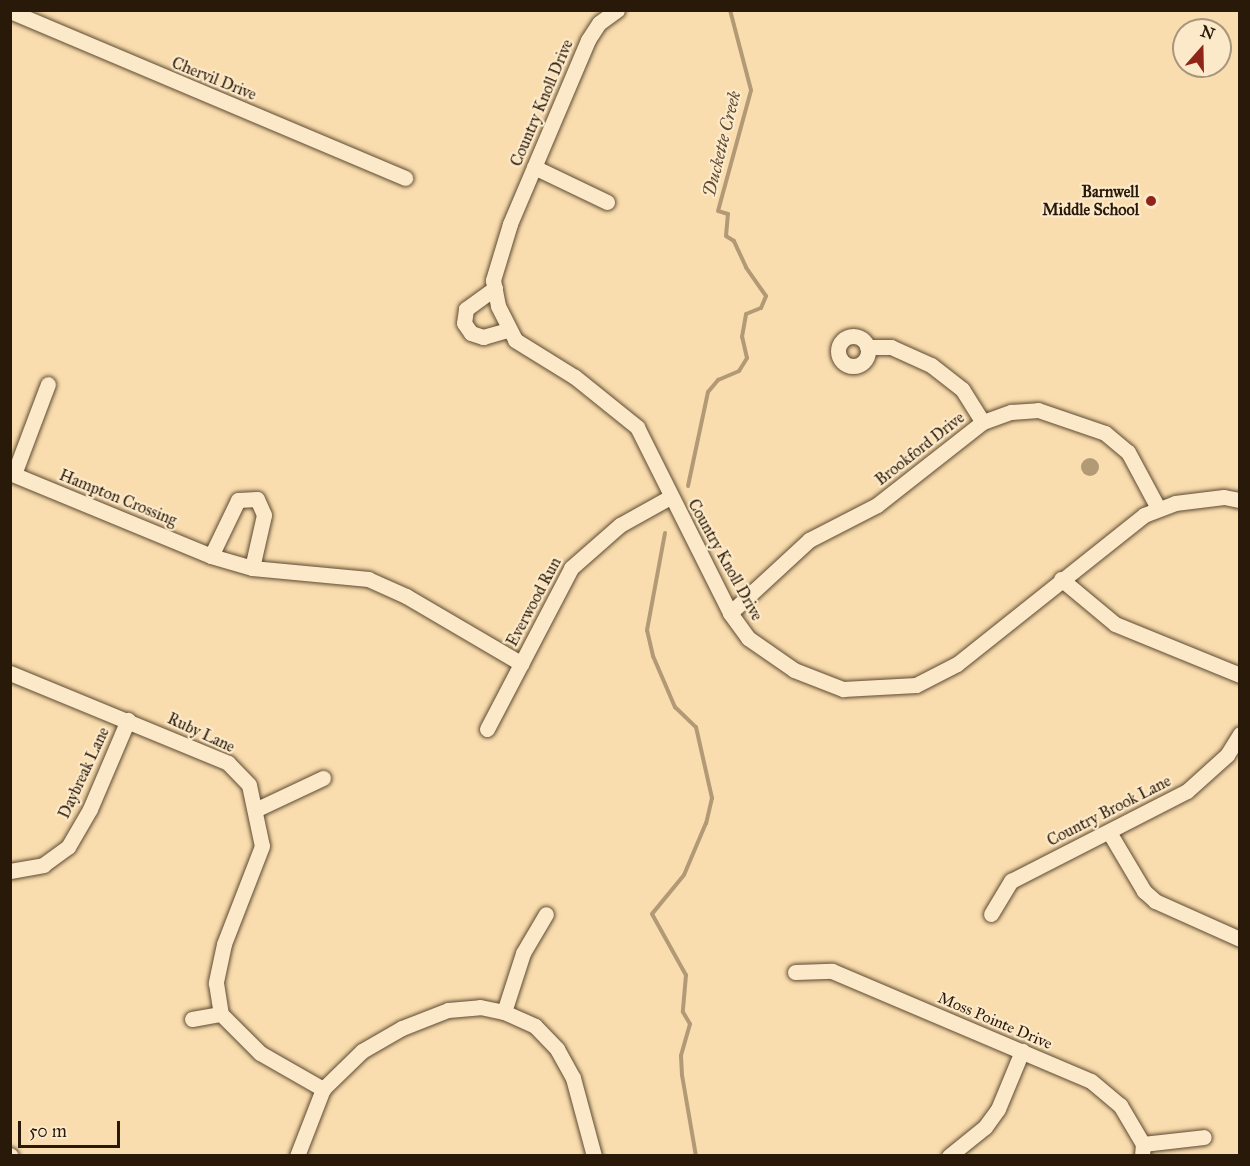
<!DOCTYPE html>
<html>
<head>
<meta charset="utf-8">
<style>
  body { margin:0 }
  #map { position:relative; width:1250px; height:1166px; overflow:hidden; background:#faddae; font-family:"IM FELL Great Primer",serif }
  div>[style] { position:absolute }
  [style*='--x'] { left:calc(var(--x)*1px); top:calc(var(--y)*1px); width:calc(var(--w)*1px); rotate:calc(var(--a)*1deg) }
  .water>* { inset:0; background:#b39a76 }
  .round { border-radius:50% }
  .stream>* { height:4px; margin:-2px; padding:0 2px; transform-origin:2px; border-radius:2px; background:#b39a76 }
  .roads { filter:drop-shadow(0 0 2px #5d4a32) drop-shadow(0 0 2px #5d4a32) }
  .minor>* { height:15px; margin:-7.5px; padding:0 7.5px; transform-origin:7.5px; border-radius:7.5px; background:#fce9ca }
  .minor>.ring { margin:-7.5px; padding:0; box-sizing:content-box; background:none; border:15px solid #fce9ca; border-radius:50% }
  .dots>* { width:16px; height:16px; translate:-50% -50%; box-sizing:border-box; border:3px solid #fce9ca; border-radius:50% }
  span { translate:-50% -50%; white-space:nowrap; text-align:center; line-height:1.15; -webkit-text-stroke:4.5px #fce9ca; paint-order:stroke }
  .street-label { font-size:16px; color:#291908 }
  .poi-label { font-size:16px; color:#291908; font-weight:700 }
  .right { translate:-100% -50%; text-align:right }
  .water-label { font-size:18px; color:#604d34; font-style:italic }
  .frame { position:absolute; inset:0; border:12px solid #291908; pointer-events:none }
  .north { position:absolute; left:1172px; top:18px; width:60px; height:60px; box-sizing:border-box; background:#fce9ca; border:2px solid #a8967c; border-radius:50%; rotate:20deg; font-size:16px; font-weight:700; line-height:24px; text-align:center; color:#291908 }
  .north::after { content:''; display:block; margin:auto; width:21px; height:27px; background:#8f2418; clip-path:polygon(50% 0,100% 100%,50% 72%,0 100%) }
  .scale { position:absolute; left:18px; top:1121px; width:102px; height:27px; box-sizing:border-box; border:3px solid #291908; border-top:0; padding-left:8px; font-size:18px; line-height:21px; white-space:nowrap; color:#291908; -webkit-text-stroke:4px #fce9ca; paint-order:stroke }
</style>
</head>
<body>
<div id="map">
  <div class="water">
    <i class="round" style="left:1081px;top:458px;width:18px;height:18px"></i>
  </div>
  <div class="stream">
    <i style="--x:688;--y:486;--w:96;--a:-78"></i>
    <i style="--x:708;--y:392;--w:16;--a:-50"></i>
    <i style="--x:718;--y:380;--w:23;--a:-23"></i>
    <i style="--x:739;--y:371;--w:15;--a:-58"></i>
    <i style="--x:747;--y:358;--w:22;--a:-103"></i>
    <i style="--x:742;--y:337;--w:23;--a:-80"></i>
    <i style="--x:746;--y:314;--w:16;--a:-22"></i>
    <i style="--x:761;--y:308;--w:13;--a:-67"></i>
    <i style="--x:766;--y:296;--w:35;--a:-125"></i>
    <i style="--x:746;--y:267;--w:29;--a:-115"></i>
    <i style="--x:734;--y:241;--w:9;--a:-148"></i>
    <i style="--x:726;--y:236;--w:22;--a:-85"></i>
    <i style="--x:728;--y:214;--w:10;--a:-163"></i>
    <i style="--x:718;--y:211;--w:125;--a:-74.7"></i>
    <i style="--x:751;--y:90;--w:83;--a:-104.7"></i>
    <i style="--x:665;--y:533;--w:99;--a:100.5"></i>
    <i style="--x:647;--y:630;--w:27;--a:77"></i>
    <i style="--x:653;--y:656;--w:56;--a:66.7"></i>
    <i style="--x:675;--y:707;--w:29;--a:44"></i>
    <i style="--x:696;--y:727;--w:73;--a:77.3"></i>
    <i style="--x:712;--y:798;--w:26;--a:103"></i>
    <i style="--x:706;--y:823;--w:56;--a:112.9"></i>
    <i style="--x:684;--y:875;--w:50;--a:129.4"></i>
    <i style="--x:652;--y:914;--w:70;--a:60.9"></i>
    <i style="--x:686;--y:975;--w:37;--a:95"></i>
    <i style="--x:683;--y:1012;--w:14;--a:60"></i>
    <i style="--x:690;--y:1024;--w:33;--a:106"></i>
    <i style="--x:681;--y:1056;--w:19;--a:87"></i>
    <i style="--x:682;--y:1075;--w:82;--a:80.2"></i>
  </div>
  <div class="roads">
    <div class="minor">
      <i style="--x:617;--y:10;--w:22;--a:144"></i>
      <i style="--x:599;--y:23;--w:20;--a:123"></i>
      <i style="--x:588;--y:40;--w:200;--a:113"></i>
      <i style="--x:510;--y:224;--w:59;--a:106.9"></i>
      <i style="--x:493;--y:280;--w:26;--a:79"></i>
      <i style="--x:498;--y:306;--w:38;--a:63"></i>
      <i style="--x:515;--y:340;--w:70;--a:31.7"></i>
      <i style="--x:575;--y:377;--w:80;--a:38.9"></i>
      <i style="--x:637;--y:427;--w:208;--a:63.4"></i>
      <i style="--x:730;--y:613;--w:31;--a:54"></i>
      <i style="--x:748;--y:638;--w:56;--a:34.8"></i>
      <i style="--x:794;--y:670;--w:53;--a:21.2"></i>
      <i style="--x:843;--y:689;--w:73;--a:-3.1"></i>
      <i style="--x:916;--y:685;--w:46;--a:-27.1"></i>
      <i style="--x:957;--y:664;--w:239;--a:-38.5"></i>
      <i style="--x:1144;--y:515;--w:33;--a:-21"></i>
      <i style="--x:1175;--y:503;--w:49;--a:-7"></i>
      <i style="--x:1224;--y:497;--w:16;--a:11"></i>
      <i style="--x:10;--y:11;--w:429;--a:22.9"></i>
      <i style="--x:534;--y:167;--w:81;--a:25.6"></i>
      <i style="--x:495;--y:288;--w:36;--a:144"></i>
      <i style="--x:466;--y:309;--w:14;--a:98"></i>
      <i style="--x:464;--y:323;--w:12;--a:55"></i>
      <i style="--x:471;--y:333;--w:13;--a:18"></i>
      <i style="--x:483;--y:337;--w:25;--a:-16"></i>
      <i class="ring" style="left:838px;top:336px;width:15px;height:15px"></i>
      <i style="--x:867;--y:347;--w:24;--a:0"></i>
      <i style="--x:891;--y:347;--w:44;--a:24.2"></i>
      <i style="--x:931;--y:365;--w:39;--a:38"></i>
      <i style="--x:962;--y:389;--w:39;--a:58"></i>
      <i style="--x:10;--y:473;--w:217;--a:22.4"></i>
      <i style="--x:211;--y:556;--w:43;--a:16.3"></i>
      <i style="--x:252;--y:568;--w:117;--a:5.4"></i>
      <i style="--x:368;--y:579;--w:42;--a:24.1"></i>
      <i style="--x:406;--y:596;--w:134;--a:30.4"></i>
      <i style="--x:14;--y:474;--w:96;--a:-69.3"></i>
      <i style="--x:211;--y:556;--w:62;--a:-64.3"></i>
      <i style="--x:238;--y:500;--w:19;--a:-3"></i>
      <i style="--x:257;--y:499;--w:17;--a:66"></i>
      <i style="--x:264;--y:515;--w:54;--a:102.8"></i>
      <i style="--x:1061;--y:579;--w:70;--a:39.8"></i>
      <i style="--x:1115;--y:624;--w:135;--a:22.2"></i>
      <i style="--x:730;--y:613;--w:108;--a:-42.7"></i>
      <i style="--x:809;--y:540;--w:76;--a:-27.2"></i>
      <i style="--x:877;--y:505;--w:135;--a:-38.1"></i>
      <i style="--x:983;--y:422;--w:30;--a:-20"></i>
      <i style="--x:1011;--y:412;--w:27;--a:-4"></i>
      <i style="--x:1038;--y:410;--w:71;--a:18.9"></i>
      <i style="--x:1105;--y:433;--w:30;--a:40"></i>
      <i style="--x:1128;--y:452;--w:64;--a:61.8"></i>
      <i style="--x:10;--y:673;--w:236;--a:22.4"></i>
      <i style="--x:228;--y:763;--w:30;--a:46"></i>
      <i style="--x:249;--y:785;--w:62;--a:78"></i>
      <i style="--x:262;--y:846;--w:105;--a:111.2"></i>
      <i style="--x:224;--y:944;--w:40;--a:102"></i>
      <i style="--x:216;--y:983;--w:31;--a:81"></i>
      <i style="--x:221;--y:1014;--w:55;--a:45"></i>
      <i style="--x:260;--y:1053;--w:73;--a:29.7"></i>
      <i style="--x:487;--y:729;--w:182;--a:-62.4"></i>
      <i style="--x:571;--y:568;--w:65;--a:-41.3"></i>
      <i style="--x:620;--y:525;--w:57;--a:-29.2"></i>
      <i style="--x:257;--y:809;--w:73;--a:-25.2"></i>
      <i style="--x:1109;--y:832;--w:69;--a:59.3"></i>
      <i style="--x:1144;--y:891;--w:15;--a:42"></i>
      <i style="--x:1155;--y:901;--w:93;--a:24.1"></i>
      <i style="--x:10;--y:871;--w:34;--a:-10"></i>
      <i style="--x:43;--y:865;--w:31;--a:-36"></i>
      <i style="--x:68;--y:847;--w:44;--a:-59.9"></i>
      <i style="--x:90;--y:809;--w:97;--a:-66.9"></i>
      <i style="--x:991;--y:914;--w:39;--a:-59"></i>
      <i style="--x:1011;--y:881;--w:198;--a:-27.1"></i>
      <i style="--x:1187;--y:791;--w:54;--a:-42"></i>
      <i style="--x:1227;--y:755;--w:25;--a:-58"></i>
      <i style="--x:795;--y:972;--w:37;--a:-2"></i>
      <i style="--x:832;--y:971;--w:281;--a:23"></i>
      <i style="--x:1091;--y:1081;--w:38;--a:40"></i>
      <i style="--x:1120;--y:1105;--w:45;--a:59.5"></i>
      <i style="--x:1143;--y:1144;--w:12;--a:95"></i>
      <i style="--x:504;--y:1012;--w:62;--a:-72.1"></i>
      <i style="--x:523;--y:953;--w:45;--a:-59.5"></i>
      <i style="--x:192;--y:1019;--w:29;--a:-10"></i>
      <i style="--x:1143;--y:1144;--w:61;--a:-6.5"></i>
      <i style="--x:10;--y:1155;--w:1;--a:45"></i>
      <i style="--x:297;--y:1156;--w:72;--a:-68.8"></i>
      <i style="--x:323;--y:1089;--w:54;--a:-44.3"></i>
      <i style="--x:362;--y:1051;--w:46;--a:-29.9"></i>
      <i style="--x:402;--y:1028;--w:49;--a:-21.4"></i>
      <i style="--x:448;--y:1010;--w:32;--a:-5"></i>
      <i style="--x:480;--y:1007;--w:25;--a:12"></i>
      <i style="--x:504;--y:1012;--w:34;--a:24"></i>
      <i style="--x:535;--y:1026;--w:32;--a:46"></i>
      <i style="--x:557;--y:1049;--w:33;--a:61"></i>
      <i style="--x:573;--y:1078;--w:81;--a:74.9"></i>
      <i style="--x:949;--y:1156;--w:46;--a:-38.9"></i>
      <i style="--x:985;--y:1127;--w:22;--a:-54"></i>
      <i style="--x:998;--y:1109;--w:63;--a:-67.5"></i>
    </div>
  </div>
  <div class="dots">
    <i style="left:1151px;top:201px;background:#8f2418"></i>
  </div>
  <div class="street-label">
    <span style="left:214px;top:79px;rotate:22deg">Chervil Drive</span>
    <span style="left:542px;top:103px;rotate:-67deg">Country Knoll Drive</span>
    <span style="left:920px;top:449px;rotate:-38deg">Brookford Drive</span>
    <span style="left:118px;top:498px;rotate:22deg">Hampton Crossing</span>
    <span style="left:725px;top:560px;rotate:61deg">Country Knoll Drive</span>
    <span style="left:534px;top:602px;rotate:-62deg">Everwood Run</span>
    <span style="left:201px;top:733px;rotate:25deg">Ruby Lane</span>
    <span style="left:84px;top:773px;rotate:-65deg">Daybreak Lane</span>
    <span style="left:1109px;top:811px;rotate:-27deg">Country Brook Lane</span>
    <span style="left:995px;top:1021px;rotate:23deg">Moss Pointe Drive</span>
  </div>
  <div class="poi-label">
    <span class="right" style="left:1139px;top:201px">Barnwell<br>Middle School</span>
  </div>
  <div class="water-label">
    <span style="left:722px;top:144px;rotate:-76deg">Duckette Creek</span>
  </div>
  <div class="frame"></div>
  <div class="north">N</div>
  <div class="scale">50 m</div>
</div>
</body>
</html>
